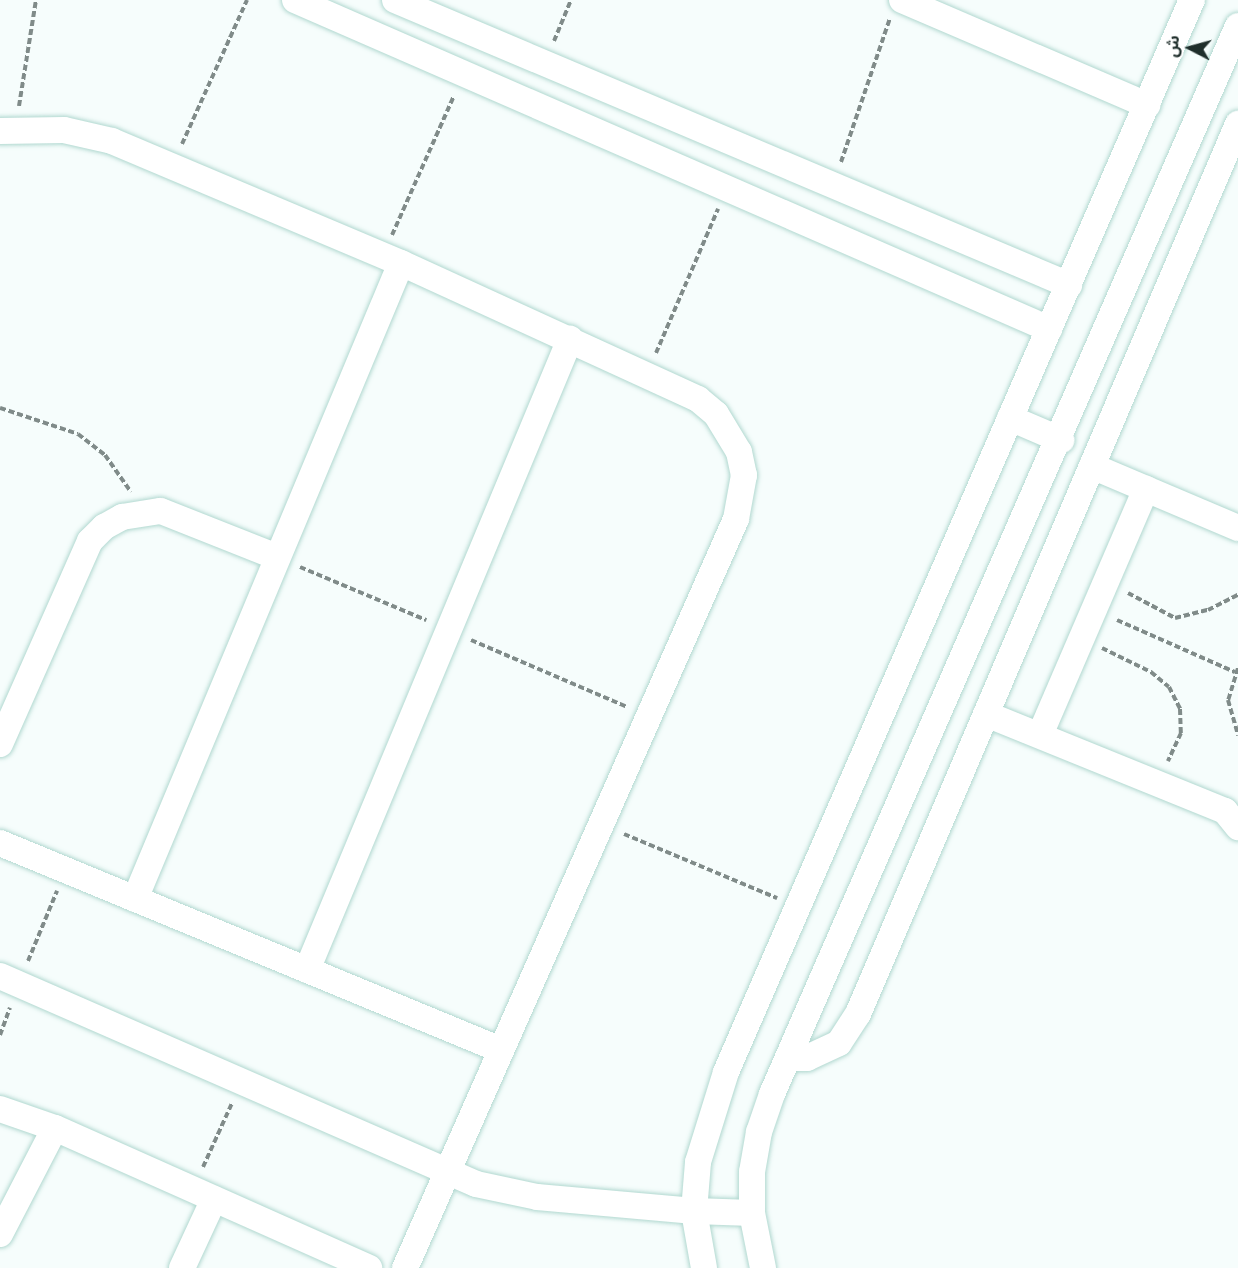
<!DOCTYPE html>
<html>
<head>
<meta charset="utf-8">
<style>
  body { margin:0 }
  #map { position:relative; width:1238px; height:1268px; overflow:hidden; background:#f6fdfc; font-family:"Asap Condensed","Noto Sans Arabic",sans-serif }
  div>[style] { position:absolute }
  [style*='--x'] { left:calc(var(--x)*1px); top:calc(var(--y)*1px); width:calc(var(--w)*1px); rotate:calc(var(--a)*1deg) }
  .path>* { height:4px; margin-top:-2px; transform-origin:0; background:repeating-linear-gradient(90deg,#808b89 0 6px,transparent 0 9px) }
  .roads { filter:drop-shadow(0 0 2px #b1d8d0) drop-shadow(0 0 2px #b1d8d0) }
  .minor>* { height:26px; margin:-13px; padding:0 13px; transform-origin:13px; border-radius:13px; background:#fff }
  span { translate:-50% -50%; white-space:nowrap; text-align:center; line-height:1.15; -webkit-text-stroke:4.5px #fff; paint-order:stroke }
  .north { position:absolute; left:1160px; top:18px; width:60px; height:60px; -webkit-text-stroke:4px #fff; paint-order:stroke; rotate:276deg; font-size:16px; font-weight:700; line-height:24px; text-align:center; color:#1f2e2b }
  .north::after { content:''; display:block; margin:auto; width:21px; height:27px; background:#1f2e2b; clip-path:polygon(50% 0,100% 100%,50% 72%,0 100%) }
</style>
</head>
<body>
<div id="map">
  <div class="path">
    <i style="--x:554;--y:41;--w:44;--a:-67.5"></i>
    <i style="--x:19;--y:106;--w:107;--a:-80.9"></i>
    <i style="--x:182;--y:144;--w:158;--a:-65.7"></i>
    <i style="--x:841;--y:162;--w:152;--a:-71.2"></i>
    <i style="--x:392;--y:235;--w:152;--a:-66"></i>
    <i style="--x:656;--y:353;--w:157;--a:-66.7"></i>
    <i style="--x:0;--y:408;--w:82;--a:18.4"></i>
    <i style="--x:78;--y:434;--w:34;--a:38"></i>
    <i style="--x:105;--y:455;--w:45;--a:54.9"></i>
    <i style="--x:300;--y:567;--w:137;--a:22.8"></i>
    <i style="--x:1128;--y:593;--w:53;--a:28"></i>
    <i style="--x:1175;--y:618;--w:34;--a:-14"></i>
    <i style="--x:1208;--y:610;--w:34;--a:-27"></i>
    <i style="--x:1117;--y:620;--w:129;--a:23.8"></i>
    <i style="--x:471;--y:640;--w:170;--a:23.2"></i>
    <i style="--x:1102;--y:648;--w:55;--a:26.1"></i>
    <i style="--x:1151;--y:672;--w:23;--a:40"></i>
    <i style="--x:1169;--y:687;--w:25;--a:63"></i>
    <i style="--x:1180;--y:709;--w:24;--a:88"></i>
    <i style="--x:1181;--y:733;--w:31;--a:115"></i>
    <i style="--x:1238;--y:668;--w:34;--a:107"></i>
    <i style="--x:1228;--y:700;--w:37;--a:74"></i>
    <i style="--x:624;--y:834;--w:166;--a:22.7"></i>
    <i style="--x:28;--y:961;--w:76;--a:-67.5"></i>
    <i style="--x:0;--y:1035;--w:29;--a:-70"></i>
    <i style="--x:203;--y:1167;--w:70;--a:-65.6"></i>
  </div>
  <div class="roads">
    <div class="minor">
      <i style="--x:295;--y:0;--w:823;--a:23.57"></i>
      <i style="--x:395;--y:0;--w:732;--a:22.92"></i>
      <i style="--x:902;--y:0;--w:267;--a:23.2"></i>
      <i style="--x:0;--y:131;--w:64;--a:-0.9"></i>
      <i style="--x:64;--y:130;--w:49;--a:12.9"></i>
      <i style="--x:112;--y:141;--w:314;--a:22.9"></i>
      <i style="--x:401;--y:263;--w:327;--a:24.6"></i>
      <i style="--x:698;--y:399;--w:23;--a:40"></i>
      <i style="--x:716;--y:414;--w:44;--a:58.8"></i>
      <i style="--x:739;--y:452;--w:24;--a:78"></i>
      <i style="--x:744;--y:475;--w:45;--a:100.3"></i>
      <i style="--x:736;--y:519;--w:819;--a:113.84"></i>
      <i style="--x:1010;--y:418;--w:56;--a:23.3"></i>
      <i style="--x:1092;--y:466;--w:159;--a:23"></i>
      <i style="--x:986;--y:714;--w:258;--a:22.1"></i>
      <i style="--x:1225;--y:811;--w:21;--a:51"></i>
      <i style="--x:1040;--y:735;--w:268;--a:-66.7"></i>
      <i style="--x:0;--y:744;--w:222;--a:-66.1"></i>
      <i style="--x:90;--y:541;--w:20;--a:-45"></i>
      <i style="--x:104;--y:527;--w:21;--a:-29"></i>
      <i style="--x:122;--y:517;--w:39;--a:-9"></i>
      <i style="--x:161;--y:511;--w:125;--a:21.6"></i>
      <i style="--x:0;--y:843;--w:542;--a:22.45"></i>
      <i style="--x:135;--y:899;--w:689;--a:-67.3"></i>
      <i style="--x:307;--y:970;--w:684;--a:-67.37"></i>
      <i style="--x:0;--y:976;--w:519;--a:23.6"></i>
      <i style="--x:476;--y:1184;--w:62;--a:12"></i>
      <i style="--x:537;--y:1197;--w:158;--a:5.1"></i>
      <i style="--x:694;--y:1211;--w:58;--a:2"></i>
      <i style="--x:790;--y:1058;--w:17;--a:0"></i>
      <i style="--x:807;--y:1058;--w:35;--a:-25"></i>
      <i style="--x:839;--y:1043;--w:35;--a:-57"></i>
      <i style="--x:858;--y:1014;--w:968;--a:-66.88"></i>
      <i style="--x:0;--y:1109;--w:58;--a:19.1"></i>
      <i style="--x:55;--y:1128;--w:344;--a:24"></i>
      <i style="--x:0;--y:1234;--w:119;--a:-62.6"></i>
      <i style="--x:182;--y:1268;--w:76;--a:-65.1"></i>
      <i style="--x:704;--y:1268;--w:58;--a:-100"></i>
      <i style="--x:694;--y:1211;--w:49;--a:-85.3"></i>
      <i style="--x:698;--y:1162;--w:94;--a:-72.7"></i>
      <i style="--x:726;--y:1072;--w:1169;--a:-66.51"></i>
      <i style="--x:763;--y:1268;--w:56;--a:-101.3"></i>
      <i style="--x:752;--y:1213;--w:41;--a:-90"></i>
      <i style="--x:752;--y:1172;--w:41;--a:-80.1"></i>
      <i style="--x:759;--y:1132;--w:40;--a:-71.1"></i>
      <i style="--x:772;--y:1094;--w:1165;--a:-66.43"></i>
    </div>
  </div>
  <div class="north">ش</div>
</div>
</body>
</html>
